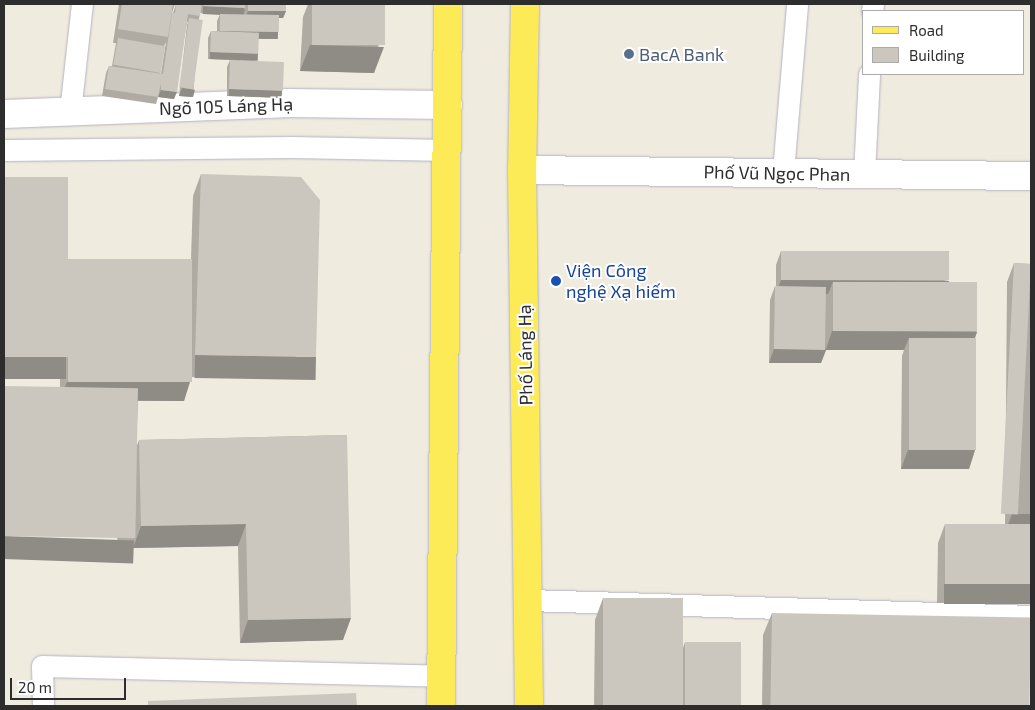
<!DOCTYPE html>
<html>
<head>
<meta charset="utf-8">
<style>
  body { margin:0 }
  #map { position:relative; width:1035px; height:710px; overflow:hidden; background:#f0ebdf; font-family:"Exo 2",sans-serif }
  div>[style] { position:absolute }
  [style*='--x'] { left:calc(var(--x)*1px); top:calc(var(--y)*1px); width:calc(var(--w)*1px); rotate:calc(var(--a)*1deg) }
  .roads { filter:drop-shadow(0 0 1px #b3b3c2) drop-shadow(0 0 1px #b3b3c2) }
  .lane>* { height:21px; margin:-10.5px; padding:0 10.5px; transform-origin:10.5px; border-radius:10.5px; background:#fff }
  .street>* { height:28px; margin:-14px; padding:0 14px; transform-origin:14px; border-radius:14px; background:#fff }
  .secondary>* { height:28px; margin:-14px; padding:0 14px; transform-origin:14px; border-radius:14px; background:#fff }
  .primary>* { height:28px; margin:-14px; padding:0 14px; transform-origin:14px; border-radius:14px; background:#fdea57 }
  .wall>* { inset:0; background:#afaba3 }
  .shaded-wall>* { inset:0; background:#8f8b85; transform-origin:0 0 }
  .building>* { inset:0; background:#ccc7be; transform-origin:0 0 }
  .dots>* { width:14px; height:14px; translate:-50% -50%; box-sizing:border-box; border:2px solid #fff; border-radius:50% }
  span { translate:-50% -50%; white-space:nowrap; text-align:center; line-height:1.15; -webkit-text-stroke:4px #fff; paint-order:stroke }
  .service-label { font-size:18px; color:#4e5e75 }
  .left { translate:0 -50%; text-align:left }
  .street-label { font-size:18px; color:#2d2d2d }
  .transit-label { font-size:18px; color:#164399 }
  .frame { position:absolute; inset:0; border:5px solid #2d2d2d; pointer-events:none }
  .legend { position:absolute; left:862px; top:10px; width:162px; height:65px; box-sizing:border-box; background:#fff; border:1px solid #ababab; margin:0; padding:6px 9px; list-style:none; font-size:15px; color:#2d2d2d }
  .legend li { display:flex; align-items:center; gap:10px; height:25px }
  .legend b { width:25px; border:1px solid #ababab }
  .scale { position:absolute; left:10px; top:678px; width:116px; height:22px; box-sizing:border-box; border:2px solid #2d2d2d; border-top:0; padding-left:6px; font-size:15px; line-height:18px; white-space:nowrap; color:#2d2d2d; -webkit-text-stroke:4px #fff; paint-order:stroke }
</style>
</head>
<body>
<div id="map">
  <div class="roads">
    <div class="lane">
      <i style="--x:872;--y:11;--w:7;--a:-82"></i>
      <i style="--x:70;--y:112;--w:109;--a:-83.7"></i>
      <i style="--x:4;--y:150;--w:288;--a:-0.6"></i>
      <i style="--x:292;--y:147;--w:156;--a:1.1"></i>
      <i style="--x:783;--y:172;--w:169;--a:-85.2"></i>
      <i style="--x:864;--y:174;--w:100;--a:-87.1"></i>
      <i style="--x:528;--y:600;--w:503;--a:1.82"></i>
      <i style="--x:43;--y:706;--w:40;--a:-91.4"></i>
      <i style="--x:42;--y:666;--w:400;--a:1.4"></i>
    </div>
    <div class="street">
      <i style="--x:4;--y:114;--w:282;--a:-2.2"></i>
      <i style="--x:286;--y:103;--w:162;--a:0.7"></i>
    </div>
    <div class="secondary">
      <i style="--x:522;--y:170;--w:509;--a:0.68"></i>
    </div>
    <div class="primary">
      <i style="--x:525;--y:4;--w:166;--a:91"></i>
      <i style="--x:522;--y:170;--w:536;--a:89.25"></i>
      <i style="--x:441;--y:706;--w:702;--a:-89.43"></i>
    </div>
  </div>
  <div class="wall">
    <i style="clip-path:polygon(evenodd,119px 4px,175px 4px,172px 13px,173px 13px,176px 4px,286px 4px,286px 11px,283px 18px,279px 18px,278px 32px,275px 39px,258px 39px,258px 54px,255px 61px,282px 91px,280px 98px,227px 96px,227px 67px,230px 60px,250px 61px,208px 59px,208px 38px,211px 31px,217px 31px,217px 21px,220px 14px,200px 13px,199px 19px,193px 97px,179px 96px,187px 25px,188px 22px,187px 22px,174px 99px,158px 97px,156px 104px,102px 96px,106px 73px,109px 66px,112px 66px,116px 43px,113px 43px,119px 4px,245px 6px,245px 14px,243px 14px,245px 6px,119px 4px,166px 42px,161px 74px,160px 73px,164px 46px,166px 42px)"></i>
    <i style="clip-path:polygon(308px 4px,385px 4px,374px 73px,300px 71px,303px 17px)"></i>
    <i style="clip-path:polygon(201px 174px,308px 379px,190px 377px,184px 401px,138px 401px,136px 448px,139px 440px,347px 435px,343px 640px,240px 643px,238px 546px,133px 548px,133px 542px,126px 562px,60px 387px,60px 374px,58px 379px,4px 379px,4px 177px,67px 260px,191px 259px,193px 196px)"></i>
    <i style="clip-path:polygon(781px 251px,949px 281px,949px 282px,977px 332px,975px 338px,975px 450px,969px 469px,901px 469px,902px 356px,904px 350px,826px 350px,821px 363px,769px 363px,770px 300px,775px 286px,776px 286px,776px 265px)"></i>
    <i style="clip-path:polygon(1014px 263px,1031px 264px,1031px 603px,937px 603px,938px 543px,945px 524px,1005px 524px,1007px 282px)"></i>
    <i style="clip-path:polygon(603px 598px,683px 648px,685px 642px,740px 706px,594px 706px,595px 620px)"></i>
    <i style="clip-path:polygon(772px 613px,1031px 706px,762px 706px,763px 635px)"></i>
  </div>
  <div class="shaded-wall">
    <i style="left:203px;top:6px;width:42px;height:8px;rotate:3deg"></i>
    <i style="clip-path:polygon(248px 11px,286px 11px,283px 18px,245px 18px)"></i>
    <i style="left:219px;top:31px;width:59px;height:7px;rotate:1deg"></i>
    <i style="clip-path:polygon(310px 45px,384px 47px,374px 73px,300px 71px)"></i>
    <i style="left:210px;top:52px;width:48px;height:7px;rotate:2deg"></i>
    <i style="clip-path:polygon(182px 88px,195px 90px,193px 97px,179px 96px)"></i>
    <i style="left:229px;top:89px;width:53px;height:7px;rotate:2deg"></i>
    <i style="clip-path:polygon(161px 90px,177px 92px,174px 99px,158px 97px)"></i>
    <i style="clip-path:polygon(781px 280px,949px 281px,944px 294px,833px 282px,828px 294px,776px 294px)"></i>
    <i style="clip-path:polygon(832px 331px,977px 332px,970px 351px,909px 338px,904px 350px,826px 350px,821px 363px,769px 363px,774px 349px,826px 349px)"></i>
    <i style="left:195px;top:355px;width:121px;height:23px;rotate:1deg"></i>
    <i style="left:4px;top:357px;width:62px;height:22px"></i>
    <i style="clip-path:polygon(67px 382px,190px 382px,184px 401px,60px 400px)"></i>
    <i style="clip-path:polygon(908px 450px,975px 450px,969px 469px,901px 469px)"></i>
    <i style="clip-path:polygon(1012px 514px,1031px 514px,1031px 533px,1005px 533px)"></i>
    <i style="clip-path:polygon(246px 524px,238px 546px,133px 548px,141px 526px)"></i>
    <i style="left:4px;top:536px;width:130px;height:23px;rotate:2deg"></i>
    <i style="left:944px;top:584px;width:87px;height:20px"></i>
    <i style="clip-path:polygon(351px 618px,343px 640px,240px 643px,248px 620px)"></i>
  </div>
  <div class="building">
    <i style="clip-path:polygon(122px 4px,173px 4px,168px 37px,118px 29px)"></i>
    <i style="clip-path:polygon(176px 4px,202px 4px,200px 16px,188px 14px,177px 92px,161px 90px,161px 83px,158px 97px,105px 89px,109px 66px,163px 74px,172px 13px,175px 13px)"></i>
    <i style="clip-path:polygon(203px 4px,245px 4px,245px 8px,203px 6px)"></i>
    <i style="left:248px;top:4px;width:38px;height:7px"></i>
    <i style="left:312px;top:4px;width:73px;height:41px"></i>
    <i style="left:220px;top:14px;width:59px;height:17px;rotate:1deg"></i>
    <i style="left:189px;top:18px;width:14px;height:70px;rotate:8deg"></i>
    <i style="left:211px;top:31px;width:48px;height:21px;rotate:2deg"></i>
    <i style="left:118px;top:38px;width:48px;height:27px;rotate:10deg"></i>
    <i style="left:230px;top:60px;width:54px;height:29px;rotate:2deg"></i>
    <i style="clip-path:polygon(201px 174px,301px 177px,320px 200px,316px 357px,195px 355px)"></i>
    <i style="left:4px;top:177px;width:64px;height:180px"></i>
    <i style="left:781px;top:251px;width:168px;height:29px"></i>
    <i style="left:68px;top:259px;width:124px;height:123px"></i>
    <i style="left:1014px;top:263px;width:17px;height:251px;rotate:3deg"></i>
    <i style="left:833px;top:282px;width:144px;height:49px"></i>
    <i style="left:775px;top:286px;width:51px;height:63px;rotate:1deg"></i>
    <i style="left:909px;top:338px;width:67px;height:112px"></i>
    <i style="left:4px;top:386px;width:134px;height:150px;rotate:1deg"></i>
    <i style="clip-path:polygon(347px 435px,351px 618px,248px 620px,246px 524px,141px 526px,139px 440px)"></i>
    <i style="left:945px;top:524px;width:86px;height:60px"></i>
    <i style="left:603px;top:598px;width:80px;height:108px"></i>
    <i style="left:772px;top:613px;width:259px;height:93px;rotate:1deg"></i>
    <i style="left:685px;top:642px;width:56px;height:64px"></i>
    <i style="clip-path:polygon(356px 693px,357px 706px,148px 706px,148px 701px)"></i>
  </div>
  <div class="dots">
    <i style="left:629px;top:54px;background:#5c6f8a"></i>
    <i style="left:556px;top:281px;background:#1a4fb4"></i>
  </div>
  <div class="service-label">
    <span class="left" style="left:639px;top:54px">BacA Bank</span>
  </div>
  <div class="street-label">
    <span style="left:226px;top:106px;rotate:-2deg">Ngõ 105 Láng Hạ</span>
    <span style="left:777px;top:173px;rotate:1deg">Phố Vũ Ngọc Phan</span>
    <span style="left:525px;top:355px;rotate:-91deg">Phố Láng Hạ</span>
  </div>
  <div class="transit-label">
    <span class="left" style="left:566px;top:281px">Viện Công<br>nghệ Xạ hiếm</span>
  </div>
  <div class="frame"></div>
  <ul class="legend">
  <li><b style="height:6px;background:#fdea57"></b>Road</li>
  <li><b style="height:14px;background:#ccc7be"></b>Building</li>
  </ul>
  <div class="scale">20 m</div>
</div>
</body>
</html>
